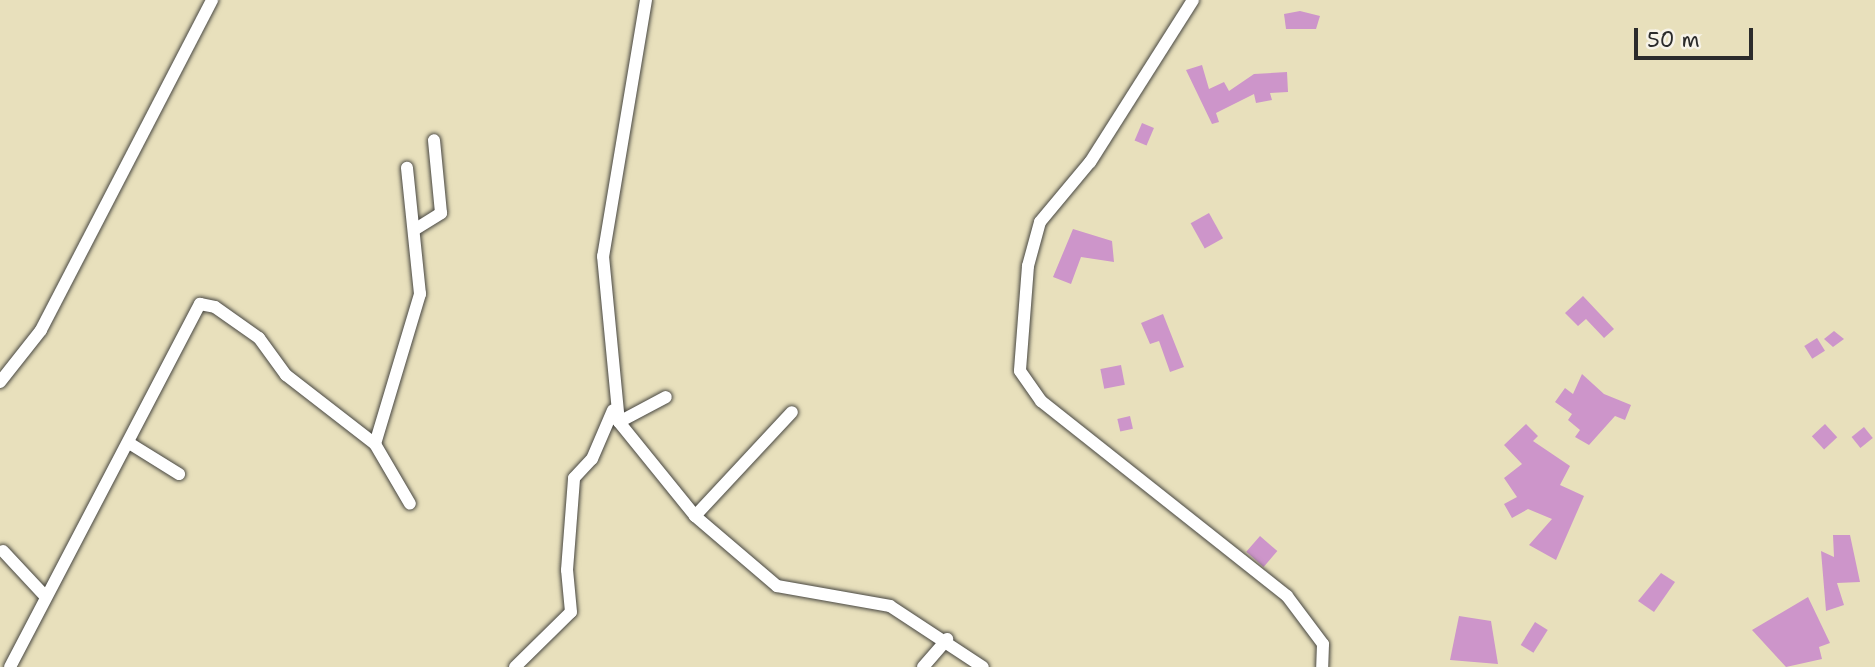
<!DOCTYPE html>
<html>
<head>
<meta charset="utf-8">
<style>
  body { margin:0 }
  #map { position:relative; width:1875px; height:667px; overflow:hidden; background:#e8e0bc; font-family:"Shantell Sans",sans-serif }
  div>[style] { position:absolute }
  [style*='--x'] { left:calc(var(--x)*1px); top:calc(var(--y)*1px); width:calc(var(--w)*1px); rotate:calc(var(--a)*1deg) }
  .building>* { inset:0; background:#cd95ca; transform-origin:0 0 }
  .roads { filter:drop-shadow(0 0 2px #474641) drop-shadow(0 0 2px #474641) }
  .minor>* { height:12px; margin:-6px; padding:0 6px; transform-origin:6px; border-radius:6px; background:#fff }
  span { translate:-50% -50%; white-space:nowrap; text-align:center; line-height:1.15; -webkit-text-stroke:5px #f7f3e8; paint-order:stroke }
  .scale { position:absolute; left:1634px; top:28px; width:119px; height:32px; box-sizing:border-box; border:4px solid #2b2b2b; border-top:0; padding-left:9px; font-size:21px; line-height:24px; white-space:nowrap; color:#2b2b2b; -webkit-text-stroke:5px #f7f3e8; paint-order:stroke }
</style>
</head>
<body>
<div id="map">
  <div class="building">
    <i style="clip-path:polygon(1300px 11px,1320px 16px,1316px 29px,1286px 29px,1284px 14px)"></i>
    <i style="clip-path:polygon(1202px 65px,1209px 89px,1224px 82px,1229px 91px,1254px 74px,1287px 72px,1288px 92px,1270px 93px,1272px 100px,1256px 103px,1254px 94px,1216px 113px,1219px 122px,1212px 124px,1186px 70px)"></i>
    <i style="left:1142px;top:123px;width:13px;height:19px;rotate:23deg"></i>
    <i style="left:1209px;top:213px;width:29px;height:21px;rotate:61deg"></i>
    <i style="clip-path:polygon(1073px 229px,1112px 241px,1114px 262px,1081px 257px,1071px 284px,1053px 277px)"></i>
    <i style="clip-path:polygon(1583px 296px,1614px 329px,1604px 338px,1586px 319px,1578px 326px,1565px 313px)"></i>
    <i style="clip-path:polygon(1163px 314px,1184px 367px,1170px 372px,1159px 341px,1150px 344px,1141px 323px)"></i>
    <i style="clip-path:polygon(1834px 331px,1844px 339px,1833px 347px,1824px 339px)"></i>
    <i style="left:1817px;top:338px;width:15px;height:15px;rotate:58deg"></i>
    <i style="left:1121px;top:365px;width:20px;height:21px;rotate:79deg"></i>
    <i style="clip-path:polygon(1582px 374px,1604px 394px,1631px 405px,1625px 420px,1615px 416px,1589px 445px,1575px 437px,1580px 430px,1568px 420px,1572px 414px,1555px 402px,1565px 388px,1573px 394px)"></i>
    <i style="left:1130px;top:416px;width:13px;height:13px;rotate:77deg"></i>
    <i style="clip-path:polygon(1526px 424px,1538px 436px,1533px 441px,1570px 466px,1560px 485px,1584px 496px,1556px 560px,1529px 545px,1552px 519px,1528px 509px,1512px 518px,1504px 504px,1517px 497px,1504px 478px,1522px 464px,1504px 445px)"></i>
    <i style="left:1825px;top:424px;width:18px;height:18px;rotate:47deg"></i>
    <i style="left:1864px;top:427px;width:14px;height:16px;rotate:51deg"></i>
    <i style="clip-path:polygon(1833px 535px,1850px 535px,1860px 582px,1837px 583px,1844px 605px,1826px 611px,1821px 551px,1834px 557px)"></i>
    <i style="left:1260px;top:536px;width:23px;height:21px;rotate:41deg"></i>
    <i style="clip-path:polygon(1661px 573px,1675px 582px,1654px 612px,1638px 601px)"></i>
    <i style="clip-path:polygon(1808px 597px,1830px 643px,1819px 647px,1822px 659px,1786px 667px,1752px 630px)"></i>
    <i style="clip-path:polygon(1459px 616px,1491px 621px,1498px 664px,1450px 660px)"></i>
    <i style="left:1535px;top:622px;width:15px;height:27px;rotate:32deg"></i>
  </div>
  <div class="roads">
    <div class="minor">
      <i style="--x:646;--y:0;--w:260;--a:99.5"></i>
      <i style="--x:603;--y:256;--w:167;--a:84.5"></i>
      <i style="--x:619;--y:422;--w:121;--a:51"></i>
      <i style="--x:695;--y:516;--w:108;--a:40.5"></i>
      <i style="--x:777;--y:586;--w:115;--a:10"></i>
      <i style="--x:890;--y:606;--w:111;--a:33.3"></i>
      <i style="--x:1193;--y:0;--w:192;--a:122.4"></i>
      <i style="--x:1090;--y:162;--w:78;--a:129.8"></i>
      <i style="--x:1040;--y:222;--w:46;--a:105.3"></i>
      <i style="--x:1028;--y:266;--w:105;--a:94.4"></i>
      <i style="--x:1020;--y:371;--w:37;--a:55"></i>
      <i style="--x:1041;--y:401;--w:314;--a:38.4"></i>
      <i style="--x:1287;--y:596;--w:60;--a:53.1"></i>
      <i style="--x:1323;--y:644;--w:23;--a:92"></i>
      <i style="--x:414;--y:230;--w:32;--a:-32"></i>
      <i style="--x:441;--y:213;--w:73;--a:-95.5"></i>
      <i style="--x:0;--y:382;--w:66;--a:-51.7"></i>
      <i style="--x:41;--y:330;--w:372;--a:-62.6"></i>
      <i style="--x:619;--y:422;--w:53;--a:-28"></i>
      <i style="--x:129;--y:443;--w:59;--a:31.8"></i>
      <i style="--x:375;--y:444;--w:157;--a:-73.3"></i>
      <i style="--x:420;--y:294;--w:127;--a:-95.9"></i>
      <i style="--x:695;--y:516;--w:142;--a:-47"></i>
      <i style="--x:3;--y:551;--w:60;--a:47"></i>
      <i style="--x:10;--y:667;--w:410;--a:-62.4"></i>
      <i style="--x:200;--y:304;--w:15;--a:11"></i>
      <i style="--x:215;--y:307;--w:54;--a:35.2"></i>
      <i style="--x:259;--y:338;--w:46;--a:53.9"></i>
      <i style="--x:286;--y:375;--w:113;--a:37.8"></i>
      <i style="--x:375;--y:444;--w:69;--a:59.7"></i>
      <i style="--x:515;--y:667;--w:78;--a:-44.5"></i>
      <i style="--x:571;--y:612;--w:42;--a:-95.4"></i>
      <i style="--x:567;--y:570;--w:92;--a:-85.6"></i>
      <i style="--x:574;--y:478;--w:26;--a:-47"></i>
      <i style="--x:592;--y:459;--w:53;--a:-66.8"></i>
      <i style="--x:923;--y:667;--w:37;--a:-49"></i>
    </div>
  </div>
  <div class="scale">50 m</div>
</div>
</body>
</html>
